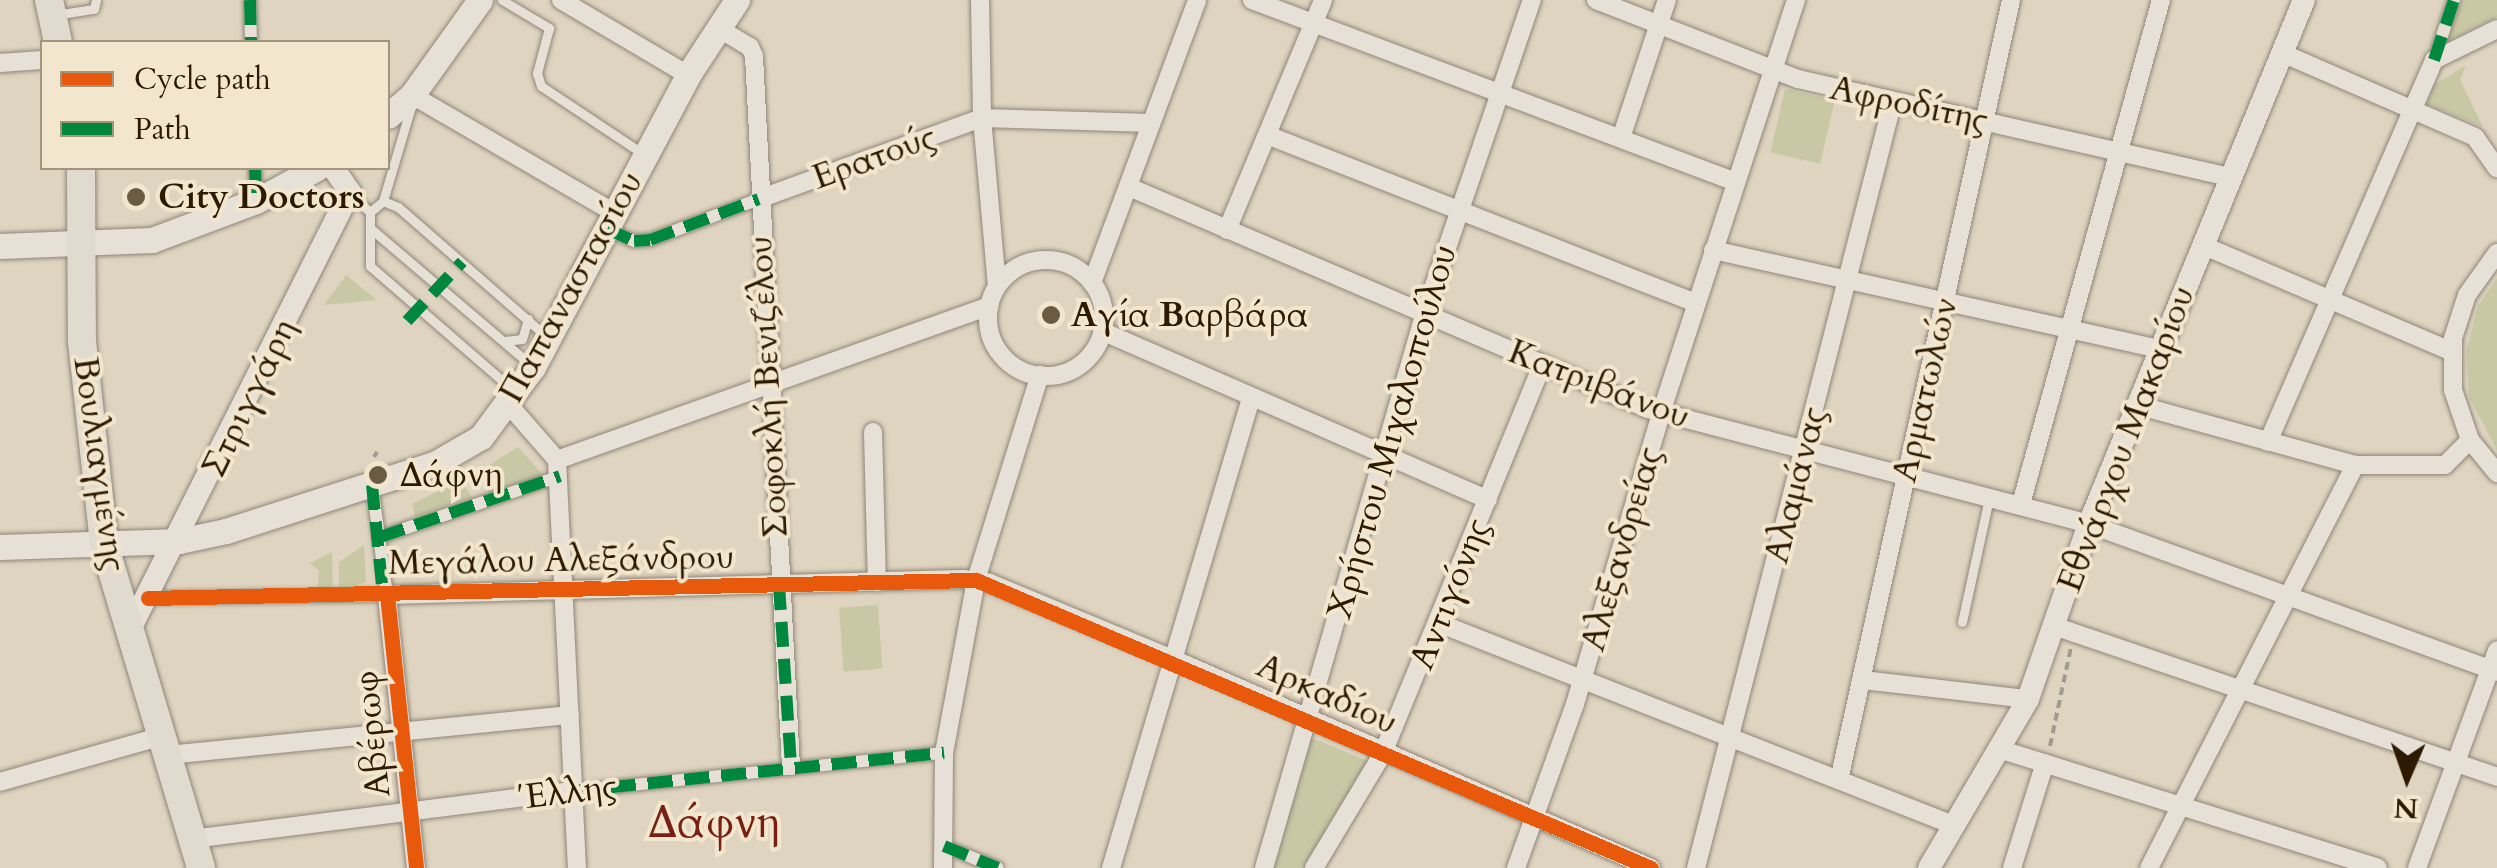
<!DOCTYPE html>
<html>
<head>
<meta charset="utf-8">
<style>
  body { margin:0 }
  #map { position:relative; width:2497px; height:868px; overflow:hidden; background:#dfd4c0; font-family:Cardo,serif }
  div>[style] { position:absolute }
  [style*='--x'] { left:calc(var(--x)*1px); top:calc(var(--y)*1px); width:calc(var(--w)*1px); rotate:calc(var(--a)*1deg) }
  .green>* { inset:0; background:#c8c8a5; transform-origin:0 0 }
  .path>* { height:4px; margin-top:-2px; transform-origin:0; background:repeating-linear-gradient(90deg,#a19b91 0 8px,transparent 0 13px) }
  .roads { filter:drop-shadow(0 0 2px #8f8678) drop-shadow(0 0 2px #8f8678) }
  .service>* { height:9px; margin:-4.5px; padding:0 4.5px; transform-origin:4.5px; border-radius:4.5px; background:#e6e0d6 }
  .pedestrian>* { height:12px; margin:-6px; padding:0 6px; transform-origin:6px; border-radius:6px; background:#e6e0d6 }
  .minor>* { height:18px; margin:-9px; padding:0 9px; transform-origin:9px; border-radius:9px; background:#e6e0d6 }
  .minor>.ring { margin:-9px; padding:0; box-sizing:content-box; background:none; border:18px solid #e6e0d6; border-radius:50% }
  .tertiary>* { height:22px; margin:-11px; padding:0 11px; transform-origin:11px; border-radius:11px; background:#e6e0d6 }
  .secondary>* { height:25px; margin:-12.5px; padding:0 12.5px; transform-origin:12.5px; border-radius:12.5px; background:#e6e0d6 }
  .primary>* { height:28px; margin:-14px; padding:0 14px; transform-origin:14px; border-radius:14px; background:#e1dbcf }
  .quiet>* { height:12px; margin-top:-6px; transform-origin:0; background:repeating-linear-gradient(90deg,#00873e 0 25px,transparent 0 37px) }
  .cycleway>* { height:15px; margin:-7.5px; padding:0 7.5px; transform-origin:7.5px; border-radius:7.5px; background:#e8590c }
  .dots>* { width:28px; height:28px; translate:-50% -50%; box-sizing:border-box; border:5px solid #f3e6ce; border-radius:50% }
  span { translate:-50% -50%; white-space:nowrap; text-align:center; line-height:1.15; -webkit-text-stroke:8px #f3e6ce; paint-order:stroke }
  .street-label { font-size:35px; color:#2c1a02 }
  .poi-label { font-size:35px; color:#2c1a02; font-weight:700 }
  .left { translate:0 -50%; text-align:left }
  .district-label { font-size:45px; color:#7a1f14; font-weight:700 }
  .legend { position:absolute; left:40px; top:40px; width:350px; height:130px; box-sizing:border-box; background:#f3e6ce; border:2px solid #a3947c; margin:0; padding:12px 18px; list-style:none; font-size:30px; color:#2c1a02 }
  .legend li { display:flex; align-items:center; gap:20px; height:50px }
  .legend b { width:50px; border:2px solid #a3947c }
  .north { position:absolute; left:2357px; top:728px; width:100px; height:100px; -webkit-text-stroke:8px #f3e6ce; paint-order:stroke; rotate:182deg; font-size:28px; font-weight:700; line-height:40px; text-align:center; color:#2c1a02 }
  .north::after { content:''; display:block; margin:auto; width:35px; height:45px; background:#2c1a02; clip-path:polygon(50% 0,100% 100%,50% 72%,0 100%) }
</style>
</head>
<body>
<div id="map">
  <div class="green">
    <i style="clip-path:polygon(2462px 0,2497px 0,2497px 17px,2447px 41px)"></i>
    <i style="clip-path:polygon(2466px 65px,2460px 80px,2483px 127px,2427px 104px,2434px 85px)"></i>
    <i style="left:1785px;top:89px;width:51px;height:65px;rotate:13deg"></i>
    <i style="clip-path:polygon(346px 275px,377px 300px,324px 305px)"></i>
    <i style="clip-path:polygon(2497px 278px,2497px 451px,2469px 397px,2466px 351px,2478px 306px)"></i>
    <i style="clip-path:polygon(518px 447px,545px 477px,490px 495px,478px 472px)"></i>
    <i style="clip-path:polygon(461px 480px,472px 497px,415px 517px,412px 504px)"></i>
    <i style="clip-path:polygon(364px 545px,366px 582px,339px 592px,339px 562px)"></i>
    <i style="clip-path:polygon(332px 552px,333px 594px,317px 595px,319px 571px,310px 563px)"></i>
    <i style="left:878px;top:605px;width:64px;height:39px;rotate:86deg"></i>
    <i style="clip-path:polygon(1310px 737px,1370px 762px,1304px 868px,1272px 868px)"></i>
  </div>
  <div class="path">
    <i style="--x:374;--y:457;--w:6;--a:-59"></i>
    <i style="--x:2050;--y:746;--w:101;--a:-78"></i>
  </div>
  <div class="roads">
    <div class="service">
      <i style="--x:502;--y:0;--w:55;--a:30.8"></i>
      <i style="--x:549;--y:28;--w:47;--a:104.9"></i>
      <i style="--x:537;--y:73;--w:14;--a:73"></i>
      <i style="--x:541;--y:86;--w:121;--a:33.6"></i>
      <i style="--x:55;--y:15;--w:39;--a:-9"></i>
      <i style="--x:94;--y:9;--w:9;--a:-77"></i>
      <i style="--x:350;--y:193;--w:28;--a:44"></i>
      <i style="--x:370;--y:212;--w:54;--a:90"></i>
      <i style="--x:370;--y:266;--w:186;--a:40.9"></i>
      <i style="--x:383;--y:201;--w:16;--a:22"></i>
      <i style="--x:398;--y:207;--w:196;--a:41.1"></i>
      <i style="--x:370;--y:212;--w:17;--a:-40"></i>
      <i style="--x:383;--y:201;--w:102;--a:-73.5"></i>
      <i style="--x:370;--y:228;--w:211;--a:40.4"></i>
      <i style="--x:505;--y:341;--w:17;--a:-7"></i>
      <i style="--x:522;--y:339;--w:21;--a:-73"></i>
      <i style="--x:1962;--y:622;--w:127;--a:-77.7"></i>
    </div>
    <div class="pedestrian">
      <i style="--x:250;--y:0;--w:42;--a:88.6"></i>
      <i style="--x:2434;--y:60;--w:63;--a:-71.6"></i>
      <i style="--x:255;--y:168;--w:33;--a:88"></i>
      <i style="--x:607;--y:229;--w:30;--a:24"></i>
      <i style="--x:634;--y:241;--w:16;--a:-4"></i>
      <i style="--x:650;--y:240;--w:116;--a:-20.6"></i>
      <i style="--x:380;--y:537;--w:190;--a:-18.7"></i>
      <i style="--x:148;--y:598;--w:239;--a:-0.7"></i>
      <i style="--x:387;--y:595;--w:111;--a:-97.8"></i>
      <i style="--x:574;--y:791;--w:372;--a:-5.9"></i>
      <i style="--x:944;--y:846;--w:58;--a:22.2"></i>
    </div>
    <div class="minor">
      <i style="--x:561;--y:0;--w:147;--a:30.6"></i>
      <i style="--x:980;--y:0;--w:118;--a:89"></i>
      <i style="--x:982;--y:118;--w:168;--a:84.9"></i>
      <i style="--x:1252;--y:0;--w:517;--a:20.61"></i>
      <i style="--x:1596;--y:0;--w:217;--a:21.4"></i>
      <i style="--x:1798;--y:79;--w:443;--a:12.8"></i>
      <i style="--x:718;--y:28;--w:37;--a:31"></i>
      <i style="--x:750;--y:47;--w:10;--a:66"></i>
      <i style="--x:754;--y:56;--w:711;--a:87.02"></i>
      <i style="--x:2282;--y:53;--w:210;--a:23.5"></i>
      <i style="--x:2475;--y:137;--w:38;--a:55"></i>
      <i style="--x:0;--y:63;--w:42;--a:-4.1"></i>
      <i style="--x:412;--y:95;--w:235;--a:30.2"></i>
      <i style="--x:1267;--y:135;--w:461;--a:21.4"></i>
      <i style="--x:1621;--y:138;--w:145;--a:-71.6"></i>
      <i style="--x:1129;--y:187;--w:564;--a:23.16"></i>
      <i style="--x:1648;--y:409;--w:456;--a:14.6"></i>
      <i style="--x:2089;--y:524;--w:434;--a:19.9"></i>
      <i style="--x:759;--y:199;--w:237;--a:-20"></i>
      <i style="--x:982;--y:118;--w:169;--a:1.7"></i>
      <i style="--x:1227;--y:230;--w:249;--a:-67.3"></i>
      <i style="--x:2202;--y:245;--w:273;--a:23.1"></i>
      <i style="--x:1713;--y:250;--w:457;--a:12.5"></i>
      <i style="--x:2497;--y:253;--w:52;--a:125.5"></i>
      <i style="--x:2467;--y:295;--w:45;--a:108"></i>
      <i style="--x:2453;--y:338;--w:52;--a:90"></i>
      <i style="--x:2453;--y:390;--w:53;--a:71.2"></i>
      <i style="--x:2470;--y:440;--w:43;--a:50.7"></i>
      <i class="ring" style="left:988px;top:260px;width:98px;height:98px"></i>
      <i style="--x:1092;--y:283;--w:302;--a:-69.6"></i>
      <i style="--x:1102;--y:331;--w:421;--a:23.6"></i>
      <i style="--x:509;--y:405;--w:73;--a:48.9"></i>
      <i style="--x:557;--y:460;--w:408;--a:87.2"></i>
      <i style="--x:2137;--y:405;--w:226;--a:15.4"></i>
      <i style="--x:2355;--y:465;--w:90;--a:0"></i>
      <i style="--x:2445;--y:465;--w:35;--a:-45"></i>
      <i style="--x:873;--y:432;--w:150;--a:88.5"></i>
      <i style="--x:2268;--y:442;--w:417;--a:-66.5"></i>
      <i style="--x:2434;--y:60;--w:70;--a:-26.2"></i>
      <i style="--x:557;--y:460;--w:459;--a:-19.6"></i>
      <i style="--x:2021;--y:504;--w:523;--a:-74.48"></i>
      <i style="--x:1441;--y:624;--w:550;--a:21.43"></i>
      <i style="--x:2054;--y:626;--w:468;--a:18.8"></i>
      <i style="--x:1863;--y:680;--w:166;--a:6.6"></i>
      <i style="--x:1999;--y:749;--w:397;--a:17.4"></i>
      <i style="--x:168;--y:755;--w:404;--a:-5.7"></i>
      <i style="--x:1839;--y:780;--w:799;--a:-77.56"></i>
      <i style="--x:0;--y:782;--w:169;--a:-15.8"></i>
      <i style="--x:192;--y:839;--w:385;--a:-7.2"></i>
      <i style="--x:416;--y:868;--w:275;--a:-96.1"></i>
      <i style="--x:387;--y:595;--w:576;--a:-1.59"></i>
      <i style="--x:963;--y:579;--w:27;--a:8"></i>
      <i style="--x:990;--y:583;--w:198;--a:22.6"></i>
      <i style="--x:1173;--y:659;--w:522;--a:23.62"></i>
      <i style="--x:943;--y:868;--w:115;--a:-89.5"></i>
      <i style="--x:944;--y:753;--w:176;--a:-79.5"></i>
      <i style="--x:976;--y:580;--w:215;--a:-72.7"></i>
      <i style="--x:1111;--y:868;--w:491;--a:-73.4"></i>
      <i style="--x:1264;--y:868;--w:576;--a:-73.86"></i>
      <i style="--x:1424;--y:315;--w:333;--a:-71.1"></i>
      <i style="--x:1314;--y:868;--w:134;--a:-59"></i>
      <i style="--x:1383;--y:753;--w:419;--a:-67.7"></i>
      <i style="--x:1516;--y:868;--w:174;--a:-70.2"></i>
      <i style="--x:1575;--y:704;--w:303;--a:-73.5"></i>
      <i style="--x:1661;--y:413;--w:435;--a:-71.9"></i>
      <i style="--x:1696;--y:868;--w:792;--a:-75.6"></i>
      <i style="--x:2012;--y:868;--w:110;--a:-72.6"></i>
      <i style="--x:2149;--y:868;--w:453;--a:-62.9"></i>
      <i style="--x:2417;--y:868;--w:232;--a:-69.8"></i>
    </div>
    <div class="tertiary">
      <i style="--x:131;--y:627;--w:487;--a:-63.3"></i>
      <i style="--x:350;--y:192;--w:29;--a:-125"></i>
      <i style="--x:1929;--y:868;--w:196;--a:-59.6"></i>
      <i style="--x:2028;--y:699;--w:185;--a:-70.8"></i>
      <i style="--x:2089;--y:524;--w:566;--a:-67.69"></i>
    </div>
    <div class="secondary">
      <i style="--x:388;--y:116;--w:32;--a:-41"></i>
      <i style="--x:412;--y:95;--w:117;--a:-54.4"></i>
      <i style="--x:0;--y:246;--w:152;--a:-2.3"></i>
      <i style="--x:152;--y:240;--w:111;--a:-20.6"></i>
      <i style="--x:256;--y:201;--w:69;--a:-28.4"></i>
      <i style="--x:0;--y:547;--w:179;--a:-1.9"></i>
      <i style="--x:179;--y:541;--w:48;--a:-12"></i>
      <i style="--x:226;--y:531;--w:221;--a:-17.9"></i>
      <i style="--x:436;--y:463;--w:52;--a:-30"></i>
      <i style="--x:481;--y:437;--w:87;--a:-53.4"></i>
      <i style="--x:533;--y:367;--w:331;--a:-62"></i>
      <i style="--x:688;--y:75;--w:90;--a:-56.8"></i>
    </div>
    <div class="primary">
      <i style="--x:49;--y:0;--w:43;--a:77.9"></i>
      <i style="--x:81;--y:168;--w:173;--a:89.7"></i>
      <i style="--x:82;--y:341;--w:204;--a:83.8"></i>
      <i style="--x:104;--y:544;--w:338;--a:73.3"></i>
    </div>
  </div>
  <div class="quiet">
    <i style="--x:250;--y:0;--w:42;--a:88.6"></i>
    <i style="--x:2434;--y:60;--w:63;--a:-71.6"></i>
    <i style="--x:255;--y:168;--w:33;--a:88"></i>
    <i style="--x:607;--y:229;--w:30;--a:24"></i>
    <i style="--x:634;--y:241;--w:16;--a:-4"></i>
    <i style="--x:650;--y:240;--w:116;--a:-20.6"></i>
    <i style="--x:407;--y:321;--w:81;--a:-47"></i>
    <i style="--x:372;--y:485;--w:111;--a:84.3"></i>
    <i style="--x:380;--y:537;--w:190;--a:-18.7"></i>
    <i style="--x:779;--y:585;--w:181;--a:86.2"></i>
    <i style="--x:574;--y:791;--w:372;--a:-5.9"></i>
    <i style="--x:944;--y:846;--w:58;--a:22.2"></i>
  </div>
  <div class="cycleway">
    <i style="--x:387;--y:595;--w:275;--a:83.9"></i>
    <i style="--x:148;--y:598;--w:828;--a:-1.25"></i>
    <i style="--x:976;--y:580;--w:734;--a:23.11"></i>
  </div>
  <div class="dots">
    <i style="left:136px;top:197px;background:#6b5b44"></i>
    <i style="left:1051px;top:315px;background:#6b5b44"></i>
    <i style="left:378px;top:475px;background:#6b5b44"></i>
  </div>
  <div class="street-label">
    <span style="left:1909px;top:104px;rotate:12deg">Αφροδίτης</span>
    <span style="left:874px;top:157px;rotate:-20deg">Ερατούς</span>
    <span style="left:571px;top:287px;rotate:-61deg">Παπαναστασίου</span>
    <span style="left:1599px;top:384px;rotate:21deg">Κατριβάνου</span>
    <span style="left:768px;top:387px;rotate:-93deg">Σοφοκλή Βενιζέλου</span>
    <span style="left:1925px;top:390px;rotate:-77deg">Αρματωλών</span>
    <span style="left:249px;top:398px;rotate:-64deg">Στριγγάρη</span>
    <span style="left:1392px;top:432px;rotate:-74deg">Χρήστου Μιχαλοπούλου</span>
    <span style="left:2126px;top:439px;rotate:-69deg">Εθνάρχου Μακαρίου</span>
    <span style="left:100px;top:464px;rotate:82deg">Βουλιαγμένης</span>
    <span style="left:1795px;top:485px;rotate:-76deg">Αλαμάνας</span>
    <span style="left:1621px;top:549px;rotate:-74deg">Αλεξανδρείας</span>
    <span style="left:561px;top:560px;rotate:-1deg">Μεγάλου Αλεξάνδρου</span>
    <span style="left:1450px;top:594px;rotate:-68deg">Αντιγόνης</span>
    <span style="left:1327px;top:694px;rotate:24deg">Αρκαδίου</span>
    <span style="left:372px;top:734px;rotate:-96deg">Αβέρωφ</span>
    <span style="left:568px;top:792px;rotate:-7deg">Έλλης</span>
  </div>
  <div class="poi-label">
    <span class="left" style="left:158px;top:197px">City Doctors</span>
    <span class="left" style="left:1071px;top:315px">Αγία Βαρβάρα</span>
    <span class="left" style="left:400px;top:475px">Δάφνη</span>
  </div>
  <div class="district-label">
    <span style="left:714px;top:823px">Δάφνη</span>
  </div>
  <ul class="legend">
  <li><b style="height:12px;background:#e8590c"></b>Cycle path</li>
  <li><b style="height:12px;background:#00873e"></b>Path</li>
  </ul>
  <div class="north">N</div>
</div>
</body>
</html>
